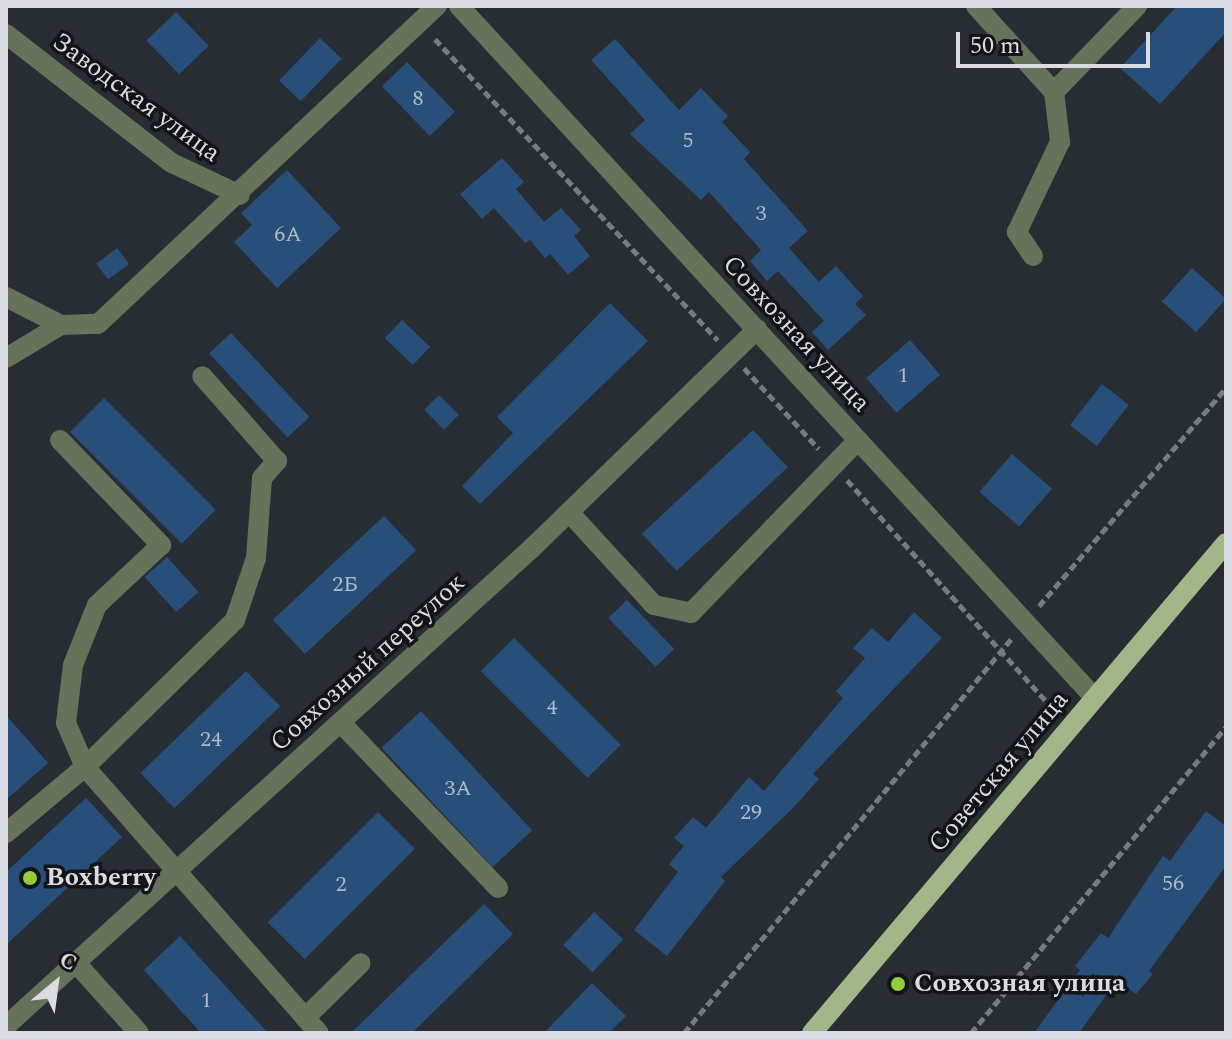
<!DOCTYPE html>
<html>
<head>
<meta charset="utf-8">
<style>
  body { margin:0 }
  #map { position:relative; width:1232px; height:1039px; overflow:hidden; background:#272d33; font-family:Spectral,serif }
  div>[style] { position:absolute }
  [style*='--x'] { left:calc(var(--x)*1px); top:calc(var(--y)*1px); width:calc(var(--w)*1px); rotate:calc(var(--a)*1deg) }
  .building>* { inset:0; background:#284f79; transform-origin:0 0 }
  .path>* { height:5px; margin-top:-2.5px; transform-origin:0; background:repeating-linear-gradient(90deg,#767b80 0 8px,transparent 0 12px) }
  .minor>* { height:20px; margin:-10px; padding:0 10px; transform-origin:10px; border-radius:10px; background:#67725b }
  .major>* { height:20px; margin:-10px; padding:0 10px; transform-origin:10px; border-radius:10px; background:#a1b787 }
  .dots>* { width:22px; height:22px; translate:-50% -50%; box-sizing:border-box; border:4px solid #121518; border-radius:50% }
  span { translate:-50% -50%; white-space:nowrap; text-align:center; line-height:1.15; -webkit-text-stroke:7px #121518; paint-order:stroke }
  .number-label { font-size:22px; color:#adb9c7 }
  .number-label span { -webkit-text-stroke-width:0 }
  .street-label { font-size:26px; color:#d9dce1 }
  .poi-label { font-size:26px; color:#d9dce1; font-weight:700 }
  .left { translate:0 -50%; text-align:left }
  .frame { position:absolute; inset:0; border:8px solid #d9dce1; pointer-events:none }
  .north { position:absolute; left:16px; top:943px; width:80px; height:80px; -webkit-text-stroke:6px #121518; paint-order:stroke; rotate:29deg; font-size:22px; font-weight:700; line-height:32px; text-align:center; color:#d9dce1 }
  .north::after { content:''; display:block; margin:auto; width:28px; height:36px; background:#d9dce1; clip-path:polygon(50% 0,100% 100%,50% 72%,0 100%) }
  .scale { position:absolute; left:956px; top:32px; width:194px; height:36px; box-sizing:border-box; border:4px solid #d9dce1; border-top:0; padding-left:10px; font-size:24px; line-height:28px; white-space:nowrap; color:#d9dce1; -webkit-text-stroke:6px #121518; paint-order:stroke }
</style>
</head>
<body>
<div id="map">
  <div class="building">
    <i style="clip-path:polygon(1177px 6px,1226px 6px,1226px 32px,1160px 104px,1120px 68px)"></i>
    <i style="left:176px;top:12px;width:47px;height:41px;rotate:46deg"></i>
    <i style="left:320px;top:38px;width:30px;height:59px;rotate:44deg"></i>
    <i style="clip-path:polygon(615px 39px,679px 110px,701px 88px,728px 116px,722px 122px,750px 152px,744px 159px,808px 231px,789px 248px,819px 282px,836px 266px,863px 296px,855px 304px,866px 315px,828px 350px,812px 332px,824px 321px,778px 271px,767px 281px,750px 261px,761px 250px,709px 192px,701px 200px,630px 134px,645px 120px,591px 60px)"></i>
    <i style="left:407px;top:62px;width:69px;height:35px;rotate:46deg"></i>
    <i style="clip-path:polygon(502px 158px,524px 182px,516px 189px,544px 222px,561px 208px,581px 230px,574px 236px,590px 256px,568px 275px,550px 254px,545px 258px,530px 240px,525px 243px,494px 208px,482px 219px,460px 194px)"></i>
    <i style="clip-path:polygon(287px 170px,341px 228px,277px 288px,234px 242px,252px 225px,241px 213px)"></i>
    <i style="left:117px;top:248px;width:20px;height:26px;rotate:53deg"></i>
    <i style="left:1192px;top:268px;width:46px;height:45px;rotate:42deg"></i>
    <i style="clip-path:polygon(610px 303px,648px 341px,480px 504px,462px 486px,513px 433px,497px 417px)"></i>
    <i style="left:402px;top:320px;width:39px;height:25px;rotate:44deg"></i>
    <i style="left:231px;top:333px;width:115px;height:30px;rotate:47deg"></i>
    <i style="left:910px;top:340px;width:46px;height:58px;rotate:49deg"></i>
    <i style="left:1102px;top:384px;width:34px;height:52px;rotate:38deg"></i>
    <i style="left:439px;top:395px;width:28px;height:21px;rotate:45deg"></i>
    <i style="left:104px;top:398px;width:158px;height:48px;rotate:45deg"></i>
    <i style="left:753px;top:430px;width:51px;height:152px;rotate:47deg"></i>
    <i style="left:1012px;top:454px;width:53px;height:50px;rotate:41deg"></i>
    <i style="left:384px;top:516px;width:47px;height:152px;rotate:47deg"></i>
    <i style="left:167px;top:557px;width:47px;height:30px;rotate:48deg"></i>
    <i style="left:627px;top:600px;width:68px;height:26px;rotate:46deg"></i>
    <i style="clip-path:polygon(914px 612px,942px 638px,813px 774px,819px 779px,793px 808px,721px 877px,725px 881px,667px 956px,634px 930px,678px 872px,669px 864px,684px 846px,674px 838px,693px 817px,706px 828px,749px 777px,764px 791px,843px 698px,836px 691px,865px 658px,853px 648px,872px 628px,888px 642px)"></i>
    <i style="left:514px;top:638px;width:151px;height:47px;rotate:45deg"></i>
    <i style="left:246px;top:671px;width:49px;height:147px;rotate:46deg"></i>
    <i style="left:421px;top:711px;width:163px;height:54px;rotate:47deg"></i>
    <i style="clip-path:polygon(6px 715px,48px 763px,6px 800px)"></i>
    <i style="clip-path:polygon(86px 798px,122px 837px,6px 945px,6px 872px)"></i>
    <i style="clip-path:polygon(1206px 811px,1226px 826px,1226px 866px,1149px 971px,1153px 974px,1136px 994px,1117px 980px,1079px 1033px,1034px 1033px,1080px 970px,1075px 966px,1101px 933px,1108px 938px,1163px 856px,1170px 861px)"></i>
    <i style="left:378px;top:812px;width:52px;height:156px;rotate:45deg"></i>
    <i style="clip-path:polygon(484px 904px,513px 934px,412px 1033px,351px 1033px)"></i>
    <i style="left:594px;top:912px;width:40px;height:45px;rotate:43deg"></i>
    <i style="clip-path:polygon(180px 936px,268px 1033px,201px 1033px,144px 970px)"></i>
    <i style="clip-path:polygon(592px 983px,626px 1016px,609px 1033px,544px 1033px)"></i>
  </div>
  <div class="path">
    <i style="--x:435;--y:39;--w:413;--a:46.8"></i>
    <i style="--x:744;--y:368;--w:110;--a:47.2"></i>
    <i style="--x:847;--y:480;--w:314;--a:48"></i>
    <i style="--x:1039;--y:606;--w:287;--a:-49.4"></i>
    <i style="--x:684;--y:1033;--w:513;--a:-50.29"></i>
    <i style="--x:971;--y:1033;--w:398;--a:-50.2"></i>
  </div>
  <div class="minor">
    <i style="--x:459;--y:6;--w:938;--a:47.42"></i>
    <i style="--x:976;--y:6;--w:116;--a:47.8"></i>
    <i style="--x:1054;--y:92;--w:120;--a:-46"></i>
    <i style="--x:6;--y:34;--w:210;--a:37.9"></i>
    <i style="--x:172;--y:163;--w:75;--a:25.2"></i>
    <i style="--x:1033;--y:256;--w:29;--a:-124"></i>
    <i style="--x:1017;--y:232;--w:100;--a:-64.5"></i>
    <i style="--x:1060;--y:142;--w:50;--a:-96.8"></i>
    <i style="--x:6;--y:297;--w:62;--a:27"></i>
    <i style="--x:61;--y:325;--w:37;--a:-2"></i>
    <i style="--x:98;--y:324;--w:465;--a:-43.2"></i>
    <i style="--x:6;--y:358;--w:64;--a:-31"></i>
    <i style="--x:60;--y:440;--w:146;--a:46.1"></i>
    <i style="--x:161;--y:545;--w:88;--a:136.8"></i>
    <i style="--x:97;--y:605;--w:65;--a:111.8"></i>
    <i style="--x:73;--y:665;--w:58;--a:96.9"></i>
    <i style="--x:66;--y:723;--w:48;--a:66.6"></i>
    <i style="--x:85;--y:767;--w:210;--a:-44.4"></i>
    <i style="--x:235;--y:620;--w:65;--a:-71.3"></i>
    <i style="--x:256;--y:558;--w:80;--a:-85.7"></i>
    <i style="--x:262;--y:478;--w:23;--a:-49"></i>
    <i style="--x:277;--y:461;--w:113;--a:-131.4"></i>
    <i style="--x:569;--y:512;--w:126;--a:47.6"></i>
    <i style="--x:654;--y:605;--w:38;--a:12"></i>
    <i style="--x:691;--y:613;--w:240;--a:-46"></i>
    <i style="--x:341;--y:723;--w:228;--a:46.4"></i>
    <i style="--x:6;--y:833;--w:103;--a:-39.9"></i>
    <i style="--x:85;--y:767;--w:354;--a:48.7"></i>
    <i style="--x:76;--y:963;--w:94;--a:48"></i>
    <i style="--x:305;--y:1018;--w:78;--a:-44.5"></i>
    <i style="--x:6;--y:1026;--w:711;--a:-42.26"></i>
    <i style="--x:532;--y:548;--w:314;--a:-44.2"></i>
  </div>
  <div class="major">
    <i style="--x:812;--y:1033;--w:641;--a:-49.81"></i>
  </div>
  <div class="dots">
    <i style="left:30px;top:878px;background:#95cc3b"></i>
    <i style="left:898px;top:984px;background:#95cc3b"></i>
  </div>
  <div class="number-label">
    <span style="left:418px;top:99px">8</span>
    <span style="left:688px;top:141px">5</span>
    <span style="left:761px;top:214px">3</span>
    <span style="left:288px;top:235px">6А</span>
    <span style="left:903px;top:376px">1</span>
    <span style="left:345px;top:585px">2Б</span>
    <span style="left:552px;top:708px">4</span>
    <span style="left:211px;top:740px">24</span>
    <span style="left:458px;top:789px">3А</span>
    <span style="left:751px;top:813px">29</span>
    <span style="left:1173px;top:884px">56</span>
    <span style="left:341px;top:885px">2</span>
    <span style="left:206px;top:1001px">1</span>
  </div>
  <div class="street-label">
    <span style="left:136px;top:98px;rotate:36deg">Заводская улица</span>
    <span style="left:796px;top:334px;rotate:47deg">Совхозная улица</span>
    <span style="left:368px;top:663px;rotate:-42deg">Совхозный переулок</span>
    <span style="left:999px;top:772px;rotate:-50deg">Советская улица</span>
  </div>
  <div class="poi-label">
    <span class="left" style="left:46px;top:878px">Boxberry</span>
    <span class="left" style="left:914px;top:984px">Совхозная улица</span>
  </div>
  <div class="frame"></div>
  <div class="north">С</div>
  <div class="scale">50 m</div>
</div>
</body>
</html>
